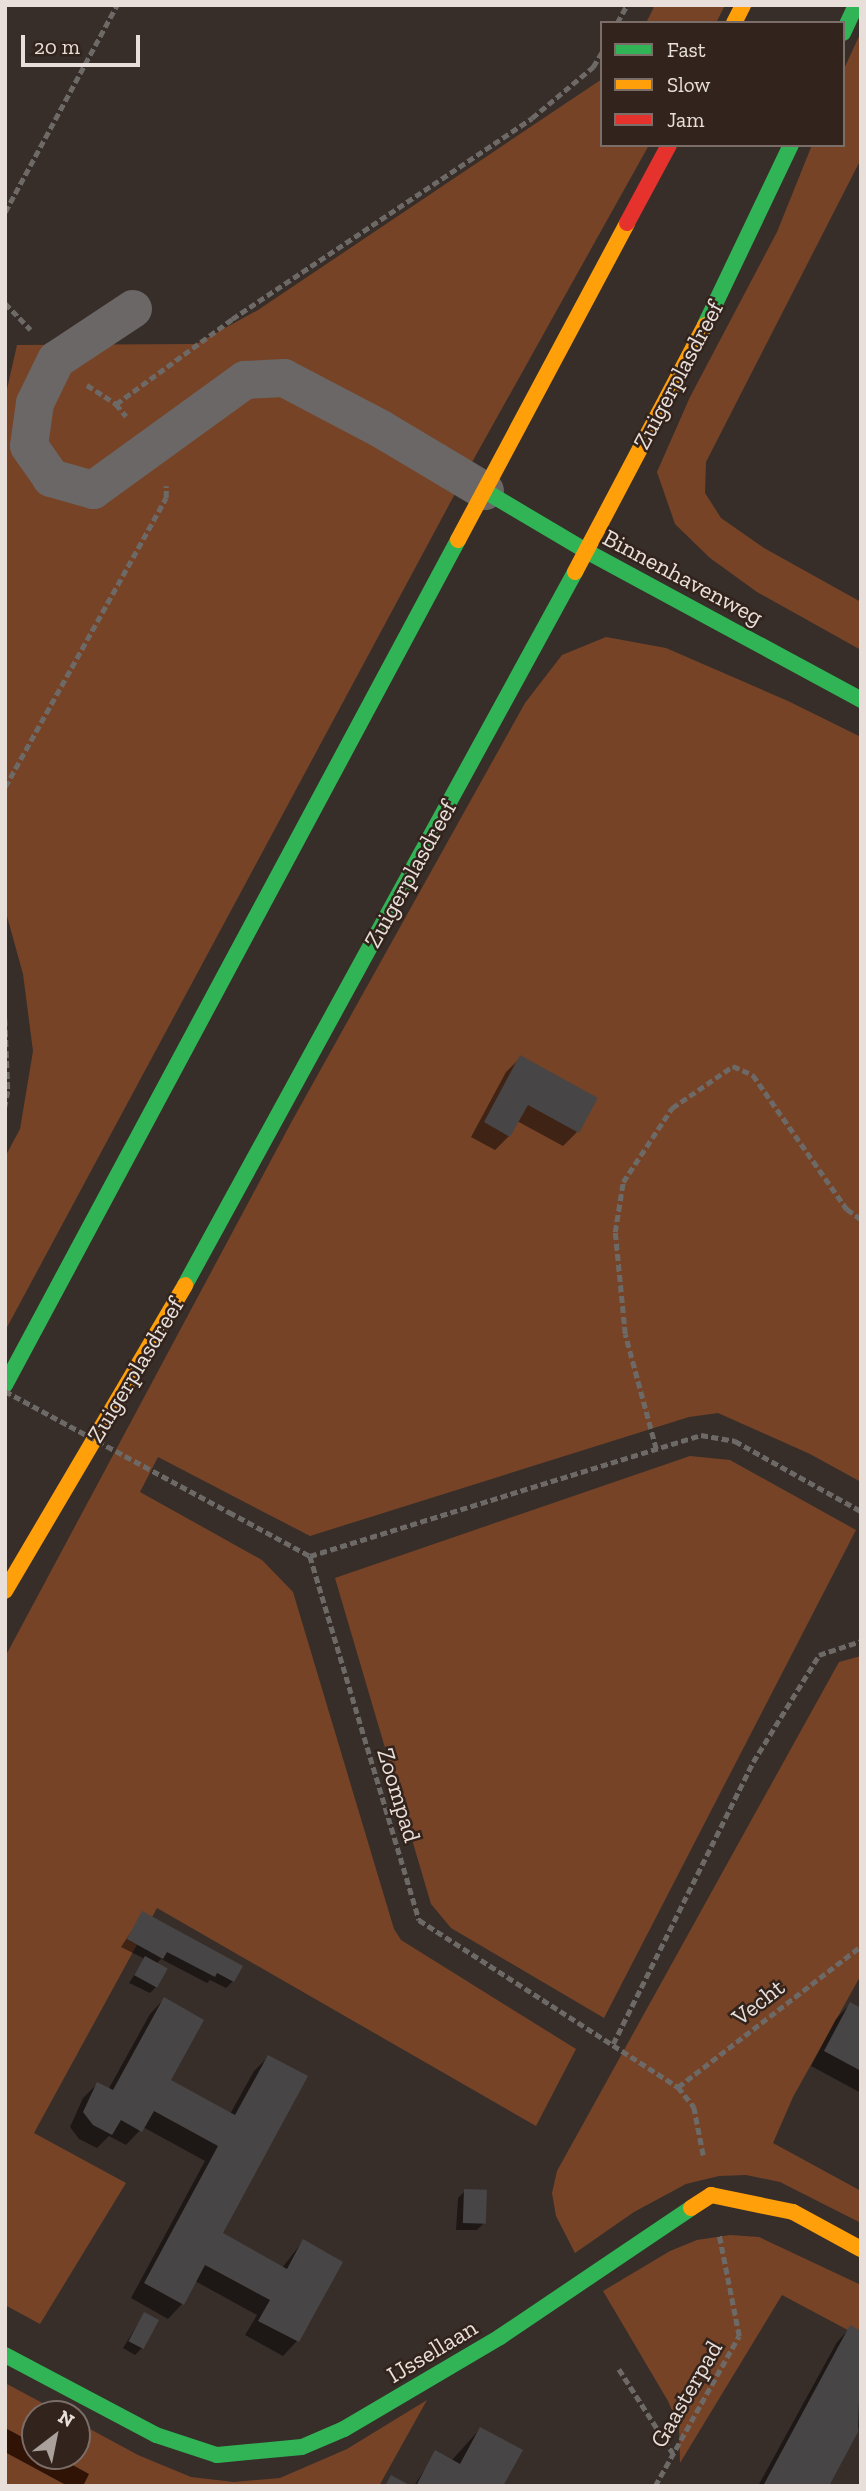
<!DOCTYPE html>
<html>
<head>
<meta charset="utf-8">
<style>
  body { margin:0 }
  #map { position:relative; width:866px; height:2491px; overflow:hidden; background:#372e2a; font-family:"Zilla Slab",serif }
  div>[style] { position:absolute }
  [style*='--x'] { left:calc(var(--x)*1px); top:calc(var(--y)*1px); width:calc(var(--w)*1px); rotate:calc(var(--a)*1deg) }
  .green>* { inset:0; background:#774326 }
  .water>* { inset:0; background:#301305 }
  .shadow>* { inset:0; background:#0007 }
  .building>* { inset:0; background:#484546; transform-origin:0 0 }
  .path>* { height:4.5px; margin-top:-2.25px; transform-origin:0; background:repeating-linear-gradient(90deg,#6d6966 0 7px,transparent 0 10.5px) }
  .street>* { height:38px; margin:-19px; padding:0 19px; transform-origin:19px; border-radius:19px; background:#6a6766 }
  .fast>* { height:16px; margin:-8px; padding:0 8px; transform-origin:8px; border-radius:8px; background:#30b455 }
  .slow>* { height:16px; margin:-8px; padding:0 8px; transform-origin:8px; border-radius:8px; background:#ff9f0a }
  .jam>* { height:16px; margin:-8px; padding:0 8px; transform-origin:8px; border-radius:8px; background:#e5322d }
  .path-bridge>* { height:4.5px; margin-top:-2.25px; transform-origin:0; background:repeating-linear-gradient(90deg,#6d6966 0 7px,transparent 0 10.5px) }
  span { translate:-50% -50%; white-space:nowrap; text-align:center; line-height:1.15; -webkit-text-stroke:5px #32231c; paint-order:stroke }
  .street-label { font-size:24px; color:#e9dfda }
  .frame { position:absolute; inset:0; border:7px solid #e9dfda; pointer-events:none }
  .legend { position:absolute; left:600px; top:21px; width:245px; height:126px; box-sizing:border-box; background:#32231c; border:2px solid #7b6e68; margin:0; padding:9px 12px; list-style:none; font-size:21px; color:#e9dfda }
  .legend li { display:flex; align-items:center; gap:14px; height:35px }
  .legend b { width:35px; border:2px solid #7b6e68 }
  .north { position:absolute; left:21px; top:2400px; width:70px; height:70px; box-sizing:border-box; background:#32231c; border:2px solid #7b6e68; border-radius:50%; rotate:32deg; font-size:19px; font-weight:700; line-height:28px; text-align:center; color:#e9dfda }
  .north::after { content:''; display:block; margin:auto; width:24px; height:32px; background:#aba19c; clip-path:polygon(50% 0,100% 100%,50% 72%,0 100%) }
  .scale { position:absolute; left:21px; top:35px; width:119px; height:32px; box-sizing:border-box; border:4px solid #e9dfda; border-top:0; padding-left:9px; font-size:21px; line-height:24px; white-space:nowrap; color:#e9dfda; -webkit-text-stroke:5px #32231c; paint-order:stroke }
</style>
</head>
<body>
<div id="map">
  <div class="green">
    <i style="clip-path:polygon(655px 5px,725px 5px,716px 23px,646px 23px)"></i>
    <i style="clip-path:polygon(861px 32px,861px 159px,706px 462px,705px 493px,721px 518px,764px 548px,861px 602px,861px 650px,757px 592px,710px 558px,675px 524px,657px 472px,690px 397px,777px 232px,812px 145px,843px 145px,843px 71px)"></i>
    <i style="clip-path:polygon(602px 79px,602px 145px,649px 145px,471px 464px,5px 1331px,5px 1157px,20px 1129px,33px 1051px,23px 974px,5px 909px,5px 398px,17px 345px,196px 344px,258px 310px)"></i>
    <i style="clip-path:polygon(606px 637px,666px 648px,788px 701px,861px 737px,861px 1482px,810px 1454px,718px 1413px,689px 1417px,310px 1536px,158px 1457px,140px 1492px,262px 1560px,293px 1592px,394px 1929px,401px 1940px,576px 2049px,536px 2126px,157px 1908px,34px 2133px,126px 2183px,40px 2324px,5px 2305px,5px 1657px,292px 1121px,525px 703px,562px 655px)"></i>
    <i style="clip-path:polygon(690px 1456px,730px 1460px,856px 1530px,604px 2018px,451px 1928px,431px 1904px,335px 1578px)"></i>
    <i style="clip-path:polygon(861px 1656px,861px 1975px,793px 2097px,773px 2143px,861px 2191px,861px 2223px,780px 2182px,746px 2175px,719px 2176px,686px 2184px,634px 2212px,575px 2253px,556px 2216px,552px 2193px,557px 2171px,839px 1662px)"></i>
    <i style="clip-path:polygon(730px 2235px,759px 2237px,861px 2285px,861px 2337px,782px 2295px,680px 2463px,679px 2427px,668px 2401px,603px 2291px,670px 2251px,697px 2240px)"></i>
    <i style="clip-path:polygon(5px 2383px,63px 2414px,35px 2414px,35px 2444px,5px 2428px)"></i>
    <i style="clip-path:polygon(427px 2400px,379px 2486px,83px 2486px,88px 2474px,56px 2456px,77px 2456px,77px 2422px,138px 2455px,191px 2477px,234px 2482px,280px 2478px,347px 2449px)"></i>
    <i style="clip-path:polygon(5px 2452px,68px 2486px,5px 2486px)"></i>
  </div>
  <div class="water">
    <i style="clip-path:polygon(5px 2428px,35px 2444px,35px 2456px,56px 2456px,89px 2474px,83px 2486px,68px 2486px,5px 2452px)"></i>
  </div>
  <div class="shadow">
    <i style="clip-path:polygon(521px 1057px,577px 1132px,563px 1146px,517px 1121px,509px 1136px,495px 1150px,471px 1137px,506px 1072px)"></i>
    <i style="clip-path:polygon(143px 1914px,233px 1981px,226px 1988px,210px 1980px,207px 1983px,161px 1959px,156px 1964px,157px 1986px,150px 1993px,129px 1983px,145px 1959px,121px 1947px)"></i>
    <i style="clip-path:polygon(164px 1999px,168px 2080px,230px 2114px,254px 2071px,268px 2057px,221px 2234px,282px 2268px,303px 2241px,341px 2262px,297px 2341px,283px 2356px,245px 2335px,257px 2315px,195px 2281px,182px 2304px,168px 2319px,131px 2298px,205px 2161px,143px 2127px,126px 2145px,109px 2136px,97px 2148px,79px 2139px,70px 2127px,83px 2098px,97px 2084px,108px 2090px,150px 2014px)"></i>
    <i style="clip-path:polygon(850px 2004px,861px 2010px,861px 2093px,811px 2066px,836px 2019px)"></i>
    <i style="clip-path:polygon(465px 2191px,484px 2223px,477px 2230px,456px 2230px,458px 2198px)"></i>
    <i style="clip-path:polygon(144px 2314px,142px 2348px,135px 2355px,123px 2348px)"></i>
    <i style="clip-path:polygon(851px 2327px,861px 2333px,861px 2423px,827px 2486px,758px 2486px,837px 2342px)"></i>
    <i style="clip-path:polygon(480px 2429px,501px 2486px,414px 2486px,436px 2452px,451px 2461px)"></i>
  </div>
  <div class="building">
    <i style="clip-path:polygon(520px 1055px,598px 1098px,579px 1133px,528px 1105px,510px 1137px,484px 1122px)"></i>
    <i style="clip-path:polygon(142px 1911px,243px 1966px,234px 1982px,217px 1973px,215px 1977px,167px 1952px,163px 1959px,127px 1939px)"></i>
    <i style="left:145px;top:1956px;width:26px;height:22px;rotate:29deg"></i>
    <i style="clip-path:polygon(164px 1997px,204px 2020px,171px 2080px,235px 2115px,268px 2055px,308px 2076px,223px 2233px,287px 2269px,303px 2239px,343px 2262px,299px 2342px,258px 2321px,270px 2300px,205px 2265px,184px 2305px,144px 2283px,218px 2146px,154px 2111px,142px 2132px,121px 2120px,112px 2135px,93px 2125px,83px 2112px,97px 2082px,113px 2090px)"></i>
    <i style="clip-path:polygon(850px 2002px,861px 2008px,861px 2071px,824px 2051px)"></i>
    <i style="left:464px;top:2189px;width:23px;height:34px;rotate:2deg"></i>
    <i style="left:144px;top:2312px;width:17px;height:33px;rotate:28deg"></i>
    <i style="clip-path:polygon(850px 2325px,861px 2331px,858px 2432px,829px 2486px,763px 2486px)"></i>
    <i style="clip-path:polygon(480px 2427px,523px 2450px,503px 2486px,417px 2484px,435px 2450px,460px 2464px)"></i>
    <i style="clip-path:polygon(391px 2475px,411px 2486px,385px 2486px)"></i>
  </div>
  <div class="path">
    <i style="--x:617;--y:23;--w:21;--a:-61"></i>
    <i style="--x:5;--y:212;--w:235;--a:-61.6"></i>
    <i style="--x:5;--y:303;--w:37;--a:46"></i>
    <i style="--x:87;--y:385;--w:35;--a:33"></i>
    <i style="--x:116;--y:404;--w:16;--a:50"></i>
    <i style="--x:116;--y:404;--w:144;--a:-36.2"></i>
    <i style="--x:232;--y:319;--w:361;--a:-33.8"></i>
    <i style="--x:532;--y:118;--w:80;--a:-39.9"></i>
    <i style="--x:593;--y:67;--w:17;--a:-59"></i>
    <i style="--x:5;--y:787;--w:331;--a:-60.9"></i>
    <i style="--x:166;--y:498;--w:12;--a:-90"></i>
    <i style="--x:5;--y:1019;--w:72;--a:87.6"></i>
    <i style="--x:8;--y:1091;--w:16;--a:101"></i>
    <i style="--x:656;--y:1449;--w:119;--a:-105.1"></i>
    <i style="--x:625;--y:1334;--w:102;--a:-95.6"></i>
    <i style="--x:615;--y:1232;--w:51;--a:-80.9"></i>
    <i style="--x:623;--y:1182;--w:89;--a:-56.5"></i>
    <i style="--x:672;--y:1108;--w:74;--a:-34.5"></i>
    <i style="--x:733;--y:1066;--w:22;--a:24"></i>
    <i style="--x:753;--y:1075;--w:164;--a:55"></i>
    <i style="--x:847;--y:1209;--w:17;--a:36"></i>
    <i style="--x:229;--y:1512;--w:92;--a:28.5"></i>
    <i style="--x:310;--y:1556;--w:380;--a:73.3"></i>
    <i style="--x:419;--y:1920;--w:308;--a:32.8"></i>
    <i style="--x:678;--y:2087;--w:26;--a:51"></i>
    <i style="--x:694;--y:2107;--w:52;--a:78.9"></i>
    <i style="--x:310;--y:1556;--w:409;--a:-17.2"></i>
    <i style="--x:701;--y:1435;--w:35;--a:10"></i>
    <i style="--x:735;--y:1441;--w:144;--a:29.1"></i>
    <i style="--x:613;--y:2044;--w:315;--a:-63.6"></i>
    <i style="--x:753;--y:1762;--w:126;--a:-58.3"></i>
    <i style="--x:819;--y:1655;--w:44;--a:-18.4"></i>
    <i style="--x:678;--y:2087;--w:231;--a:-37.6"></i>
    <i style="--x:619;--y:2369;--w:100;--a:57.3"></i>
    <i style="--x:655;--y:2486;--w:172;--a:-60.8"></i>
    <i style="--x:739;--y:2336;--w:103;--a:-101.2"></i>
  </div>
  <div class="street">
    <i style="--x:133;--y:309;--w:92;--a:146.5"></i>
    <i style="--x:56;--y:360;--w:48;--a:116"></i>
    <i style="--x:35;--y:403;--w:43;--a:97.9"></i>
    <i style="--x:29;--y:446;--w:39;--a:55"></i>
    <i style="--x:51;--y:478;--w:44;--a:15.9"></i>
    <i style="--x:93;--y:490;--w:188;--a:-35.9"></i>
    <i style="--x:245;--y:380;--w:39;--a:-3"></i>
    <i style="--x:284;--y:378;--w:110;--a:27.7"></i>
    <i style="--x:381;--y:429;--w:121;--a:30.8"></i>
  </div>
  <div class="fast">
    <i style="--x:843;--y:33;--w:31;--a:-65"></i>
    <i style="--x:705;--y:325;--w:199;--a:-64.5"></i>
    <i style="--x:485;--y:491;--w:117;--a:30.7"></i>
    <i style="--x:586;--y:551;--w:313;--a:28.4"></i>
    <i style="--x:185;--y:1285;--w:813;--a:-61.32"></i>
    <i style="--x:5;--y:1385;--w:959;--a:-61.8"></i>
    <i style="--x:5;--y:2355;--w:171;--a:27.9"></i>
    <i style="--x:156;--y:2435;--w:64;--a:18.2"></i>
    <i style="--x:217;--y:2455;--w:85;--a:-5.4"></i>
    <i style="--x:302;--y:2447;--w:46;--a:-23.2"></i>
    <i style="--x:344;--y:2429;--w:181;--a:-30.5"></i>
    <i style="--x:500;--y:2337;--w:230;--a:-34"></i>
  </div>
  <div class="slow">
    <i style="--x:734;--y:23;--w:20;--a:-63"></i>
    <i style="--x:458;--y:540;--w:359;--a:-61.9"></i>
    <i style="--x:575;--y:572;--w:279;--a:-62.2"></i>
    <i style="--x:5;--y:1591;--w:355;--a:-59.5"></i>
    <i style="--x:691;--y:2208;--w:24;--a:-33"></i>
    <i style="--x:711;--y:2195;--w:84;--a:11.7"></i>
    <i style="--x:793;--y:2212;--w:77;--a:28.6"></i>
  </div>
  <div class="jam">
    <i style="--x:627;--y:223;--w:89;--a:-61.7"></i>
  </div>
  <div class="path-bridge">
    <i style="--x:5;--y:1391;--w:255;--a:28.4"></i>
  </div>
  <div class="street-label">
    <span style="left:678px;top:375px;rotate:-62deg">Zuigerplasdreef</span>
    <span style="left:683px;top:577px;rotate:28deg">Binnenhavenweg</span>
    <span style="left:410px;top:874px;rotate:-61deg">Zuigerplasdreef</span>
    <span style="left:135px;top:1370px;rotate:-59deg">Zuigerplasdreef</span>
    <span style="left:399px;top:1795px;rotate:73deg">Zoompad</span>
    <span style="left:758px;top:2002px;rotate:-38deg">Vecht</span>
    <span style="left:432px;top:2351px;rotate:-31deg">IJssellaan</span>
    <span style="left:686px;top:2394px;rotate:-60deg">Gaasterpad</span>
  </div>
  <div class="frame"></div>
  <ul class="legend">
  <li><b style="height:9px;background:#30b455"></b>Fast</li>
  <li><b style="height:9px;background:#ff9f0a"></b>Slow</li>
  <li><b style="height:9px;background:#e5322d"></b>Jam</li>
  </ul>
  <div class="north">N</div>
  <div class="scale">20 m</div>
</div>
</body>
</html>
